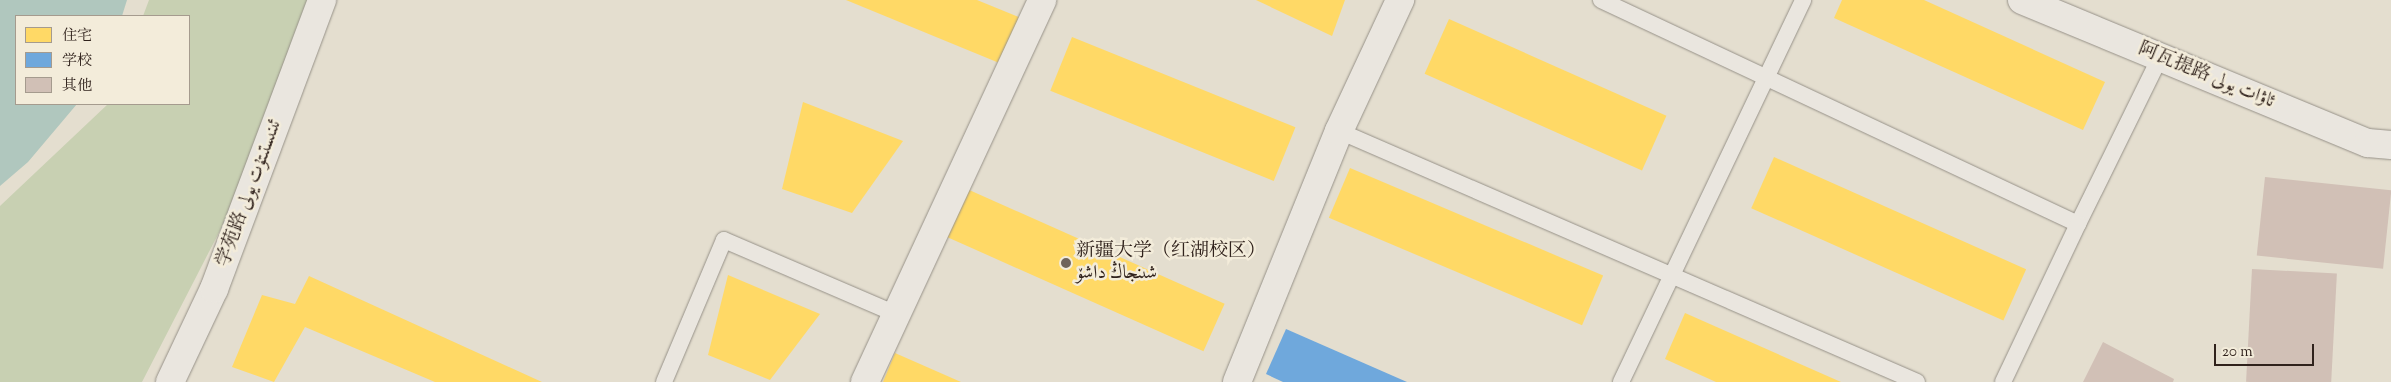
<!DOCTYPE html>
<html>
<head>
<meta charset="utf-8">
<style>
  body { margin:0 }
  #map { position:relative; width:2391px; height:382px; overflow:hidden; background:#e4decf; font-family:"Sorts Mill Goudy",Amiri,"Noto Serif SC",serif }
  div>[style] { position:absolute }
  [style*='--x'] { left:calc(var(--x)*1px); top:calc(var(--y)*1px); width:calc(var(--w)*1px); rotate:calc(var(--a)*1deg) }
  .green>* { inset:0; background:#c8d0b2 }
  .water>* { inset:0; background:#b0c7be }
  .homes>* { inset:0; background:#ffd966; transform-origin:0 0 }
  .schools>* { inset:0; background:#6fa8dc }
  .building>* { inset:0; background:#d1c0b6; transform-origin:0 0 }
  .roads { filter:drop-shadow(0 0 1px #969188) drop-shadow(0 0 1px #969188) }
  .service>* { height:16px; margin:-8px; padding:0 8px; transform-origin:8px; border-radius:8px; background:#eae6df }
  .minor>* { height:28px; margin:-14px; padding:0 14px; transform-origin:14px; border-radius:14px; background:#eae6df }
  .dots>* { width:14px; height:14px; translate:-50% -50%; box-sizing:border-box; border:2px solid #f3ecda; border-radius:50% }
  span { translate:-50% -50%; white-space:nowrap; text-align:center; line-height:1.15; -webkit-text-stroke:5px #f3ecda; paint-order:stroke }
  .street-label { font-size:19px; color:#30221c }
  .poi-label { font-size:19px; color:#30221c }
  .left { translate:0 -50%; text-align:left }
  .legend { position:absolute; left:15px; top:15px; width:175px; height:90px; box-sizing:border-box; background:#f3ecda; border:1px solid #a59b8e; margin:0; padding:6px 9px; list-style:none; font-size:15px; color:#30221c }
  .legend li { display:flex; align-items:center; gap:10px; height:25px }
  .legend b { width:25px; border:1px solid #a59b8e }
  .scale { position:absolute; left:2214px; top:344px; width:100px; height:22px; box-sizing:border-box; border:2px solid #30221c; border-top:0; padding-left:6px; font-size:15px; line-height:18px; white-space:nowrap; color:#30221c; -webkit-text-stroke:4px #f3ecda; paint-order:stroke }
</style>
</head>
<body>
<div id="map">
  <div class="green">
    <i style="clip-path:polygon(149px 0,309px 0,229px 213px,142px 382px,0 382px,0 206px,108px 104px,189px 104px,189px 16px,143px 16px)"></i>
  </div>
  <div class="water">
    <i style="clip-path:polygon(0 0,127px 0,122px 16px,16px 16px,16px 104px,77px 104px,28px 162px,0 186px)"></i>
  </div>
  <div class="homes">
    <i style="clip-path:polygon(846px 0,977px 0,1031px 22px,1009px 67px)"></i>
    <i style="clip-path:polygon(1256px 0,1345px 0,1332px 36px)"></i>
    <i style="clip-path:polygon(1842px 0,1924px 0,2105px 82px,2083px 130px,1834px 18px)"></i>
    <i style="left:1449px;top:19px;width:238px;height:60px;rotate:24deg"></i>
    <i style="left:1072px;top:37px;width:241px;height:58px;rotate:22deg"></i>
    <i style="clip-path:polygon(803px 102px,903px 141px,852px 213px,782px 189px)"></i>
    <i style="left:1774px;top:157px;width:276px;height:56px;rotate:24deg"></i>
    <i style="left:1350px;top:168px;width:275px;height:54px;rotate:23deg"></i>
    <i style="left:967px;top:189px;width:282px;height:52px;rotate:24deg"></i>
    <i style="clip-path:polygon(728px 275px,820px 314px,770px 380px,708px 355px)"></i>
    <i style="clip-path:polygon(309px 276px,542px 382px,435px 382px,305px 327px,274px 382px,232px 367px,262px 295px,295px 304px)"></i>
    <i style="clip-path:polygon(1685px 313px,1841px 382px,1716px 382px,1665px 359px)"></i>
    <i style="clip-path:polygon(895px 353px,961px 382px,883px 382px)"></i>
  </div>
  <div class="schools">
    <i style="clip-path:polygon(1286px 329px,1407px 382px,1283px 382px,1266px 374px)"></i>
  </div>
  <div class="building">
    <i style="left:2265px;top:177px;width:127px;height:79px;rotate:6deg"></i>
    <i style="left:2252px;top:269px;width:85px;height:113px;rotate:3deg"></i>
    <i style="clip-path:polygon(2103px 342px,2174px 379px,2173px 382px,2083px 382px)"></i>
  </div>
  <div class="roads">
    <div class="service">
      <i style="--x:1601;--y:0;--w:527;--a:25.15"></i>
      <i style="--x:2078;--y:224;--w:186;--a:-63.8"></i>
      <i style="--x:1339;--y:131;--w:630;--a:23.47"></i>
      <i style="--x:664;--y:382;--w:154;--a:-67.1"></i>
      <i style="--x:724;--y:240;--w:187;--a:23.3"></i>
      <i style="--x:1621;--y:382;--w:423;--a:-64.5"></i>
      <i style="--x:2003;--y:382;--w:175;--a:-64.6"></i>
    </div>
    <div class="minor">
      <i style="--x:2022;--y:0;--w:374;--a:22.5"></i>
      <i style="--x:2368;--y:143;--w:23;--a:5"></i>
      <i style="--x:170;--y:382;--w:103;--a:-64.7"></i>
      <i style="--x:214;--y:289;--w:309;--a:-69.5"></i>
      <i style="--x:865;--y:382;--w:421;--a:-65.1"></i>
      <i style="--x:1237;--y:382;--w:271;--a:-67.9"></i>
      <i style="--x:1339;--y:131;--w:145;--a:-65"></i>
    </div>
  </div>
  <div class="dots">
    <i style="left:1066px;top:263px;background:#6f645b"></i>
  </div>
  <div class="street-label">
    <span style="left:2206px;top:76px;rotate:22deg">阿瓦提路 ئاۋات يولى</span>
    <span style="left:250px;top:193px;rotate:-70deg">学苑路 ئىنىستىتۇت يولى</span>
  </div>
  <div class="poi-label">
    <span class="left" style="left:1076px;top:263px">新疆大学（红湖校区）<br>شىنجاڭ داشۆ</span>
  </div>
  <ul class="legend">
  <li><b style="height:14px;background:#ffd966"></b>住宅</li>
  <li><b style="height:14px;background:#6fa8dc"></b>学校</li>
  <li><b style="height:14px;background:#d1c0b6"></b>其他</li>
  </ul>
  <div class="scale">20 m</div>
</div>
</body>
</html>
